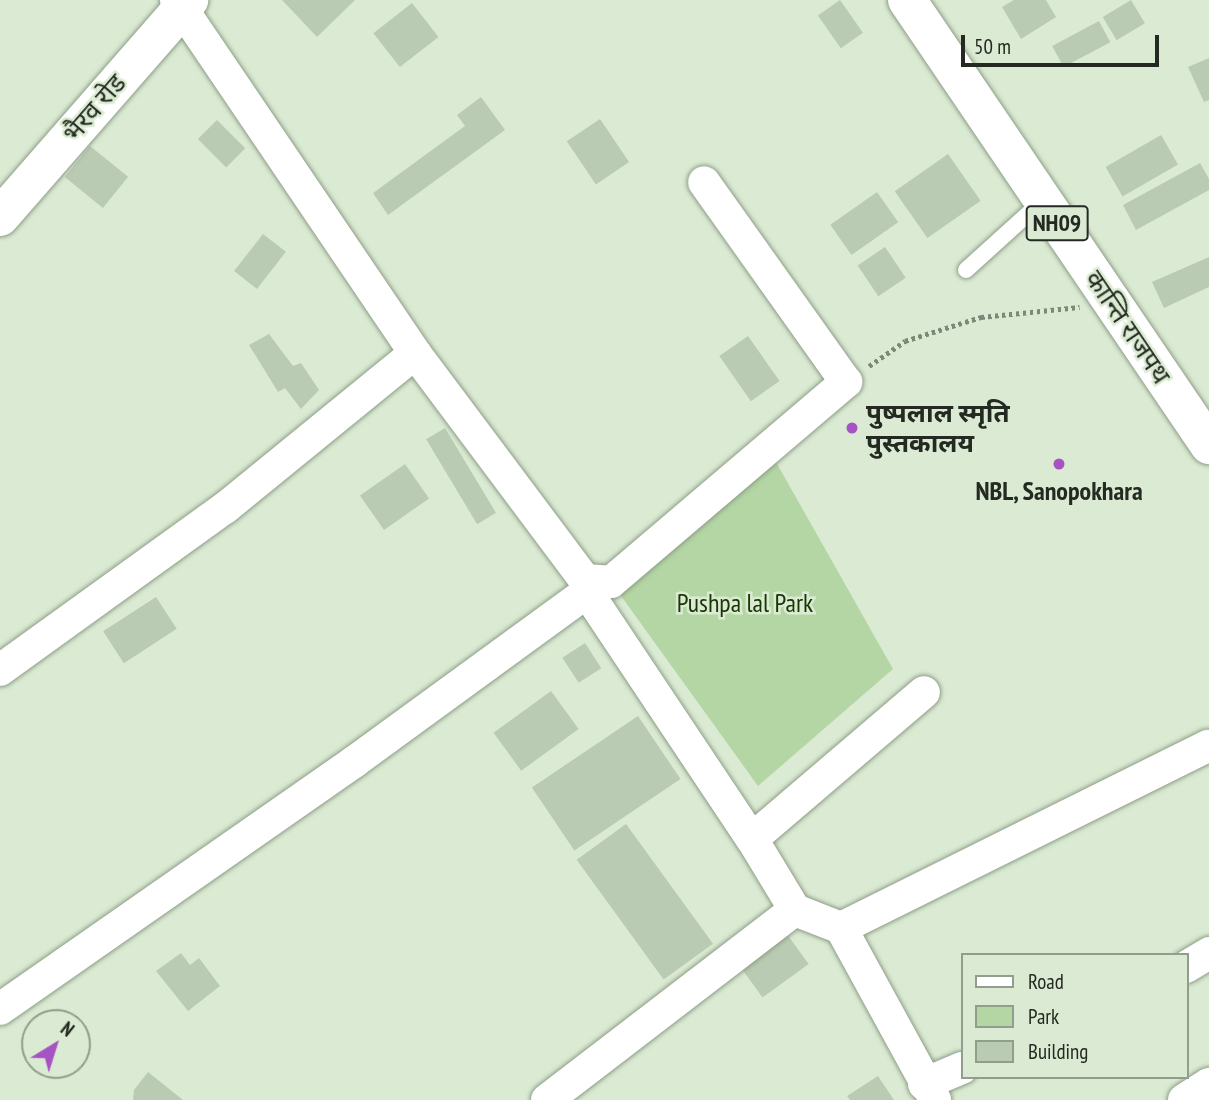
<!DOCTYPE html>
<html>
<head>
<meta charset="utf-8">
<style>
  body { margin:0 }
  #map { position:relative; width:1209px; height:1100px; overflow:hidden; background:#dbebd3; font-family:"PT Sans Narrow","Noto Sans Devanagari",sans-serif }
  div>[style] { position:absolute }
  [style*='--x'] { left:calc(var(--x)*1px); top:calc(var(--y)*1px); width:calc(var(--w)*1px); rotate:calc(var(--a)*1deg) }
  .green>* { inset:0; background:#b3d6a4 }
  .building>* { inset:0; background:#bacbb3; transform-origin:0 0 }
  .path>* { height:4.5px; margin-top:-2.25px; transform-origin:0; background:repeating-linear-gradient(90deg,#7d8878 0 3.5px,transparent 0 7px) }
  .roads { filter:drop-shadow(0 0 2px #8e9d87) drop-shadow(0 0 2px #8e9d87) }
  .service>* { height:16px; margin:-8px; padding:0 8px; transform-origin:8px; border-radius:8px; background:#fff }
  .minor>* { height:32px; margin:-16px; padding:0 16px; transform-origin:16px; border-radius:16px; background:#fff }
  .secondary>* { height:38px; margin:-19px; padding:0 19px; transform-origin:19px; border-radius:19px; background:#fff }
  .primary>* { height:38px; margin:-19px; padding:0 19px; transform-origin:19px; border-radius:19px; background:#fff }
  .dots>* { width:19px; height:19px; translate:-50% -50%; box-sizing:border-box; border:4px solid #dbebd3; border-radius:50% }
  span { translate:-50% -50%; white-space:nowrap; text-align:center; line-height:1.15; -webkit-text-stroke:5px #dbebd3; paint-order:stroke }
  .shield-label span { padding:2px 5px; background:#dbebd3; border:2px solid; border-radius:5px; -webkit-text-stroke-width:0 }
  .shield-label { font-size:24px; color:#242a21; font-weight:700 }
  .street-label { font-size:26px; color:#242a21 }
  .poi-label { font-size:26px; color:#242a21; font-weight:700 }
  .left { translate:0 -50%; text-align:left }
  .park-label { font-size:26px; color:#183704 }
  .legend { position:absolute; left:961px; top:953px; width:228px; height:126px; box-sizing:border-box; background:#dbebd3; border:2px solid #929e8c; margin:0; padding:9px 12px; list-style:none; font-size:21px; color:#242a21 }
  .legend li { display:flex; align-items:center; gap:14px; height:35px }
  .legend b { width:35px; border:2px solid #929e8c }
  .north { position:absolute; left:21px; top:1009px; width:70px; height:70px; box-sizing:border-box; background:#dbebd3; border:2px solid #929e8c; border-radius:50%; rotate:38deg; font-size:19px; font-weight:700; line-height:28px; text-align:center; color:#242a21 }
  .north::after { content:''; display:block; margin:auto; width:24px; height:32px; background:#a654c4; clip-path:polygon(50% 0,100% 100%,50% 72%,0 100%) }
  .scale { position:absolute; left:961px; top:35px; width:198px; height:32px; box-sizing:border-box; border:4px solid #242a21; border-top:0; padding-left:9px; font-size:21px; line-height:24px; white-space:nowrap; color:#242a21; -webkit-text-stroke:5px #dbebd3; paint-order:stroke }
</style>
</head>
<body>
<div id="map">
  <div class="green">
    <i style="clip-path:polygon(772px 455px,893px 669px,758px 786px,611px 582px)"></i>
  </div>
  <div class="building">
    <i style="clip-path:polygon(282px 0,355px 0,317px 37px)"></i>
    <i style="left:840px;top:0;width:40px;height:27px;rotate:55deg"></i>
    <i style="clip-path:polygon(1014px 0,1046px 0,1056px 17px,1021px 39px,1002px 7px)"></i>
    <i style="left:1131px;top:0;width:27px;height:33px;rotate:59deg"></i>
    <i style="left:412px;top:3px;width:43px;height:49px;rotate:52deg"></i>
    <i style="left:1099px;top:21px;width:24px;height:53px;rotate:62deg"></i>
    <i style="clip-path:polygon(1209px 58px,1209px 100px,1204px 102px,1188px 67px)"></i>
    <i style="clip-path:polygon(481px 97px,505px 130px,388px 215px,373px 193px,465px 126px,457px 115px)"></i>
    <i style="left:600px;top:119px;width:52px;height:40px;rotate:56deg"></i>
    <i style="left:217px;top:120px;width:40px;height:27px;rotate:45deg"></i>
    <i style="left:1161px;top:135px;width:34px;height:64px;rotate:60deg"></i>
    <i style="left:90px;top:146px;width:49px;height:40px;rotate:39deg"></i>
    <i style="left:948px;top:154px;width:57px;height:65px;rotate:55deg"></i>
    <i style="clip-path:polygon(1200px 163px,1209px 179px,1209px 190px,1136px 230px,1123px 205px)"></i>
    <i style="left:877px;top:192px;width:37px;height:57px;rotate:55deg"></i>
    <i style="left:263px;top:234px;width:29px;height:47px;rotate:38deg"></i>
    <i style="left:885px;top:247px;width:37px;height:33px;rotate:56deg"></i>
    <i style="clip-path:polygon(1209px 257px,1209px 287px,1164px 308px,1152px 282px)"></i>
    <i style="clip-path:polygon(269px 334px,293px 366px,301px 363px,319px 390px,301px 409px,285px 388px,278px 392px,249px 345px)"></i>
    <i style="left:748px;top:336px;width:55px;height:35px;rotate:55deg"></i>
    <i style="left:445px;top:428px;width:99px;height:22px;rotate:59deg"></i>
    <i style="left:405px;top:464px;width:42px;height:55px;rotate:55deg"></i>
    <i style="left:156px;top:597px;width:38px;height:63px;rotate:57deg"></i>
    <i style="left:585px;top:643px;width:30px;height:27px;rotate:57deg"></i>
    <i style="left:551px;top:691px;width:47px;height:71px;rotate:54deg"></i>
    <i style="left:638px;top:716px;width:76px;height:128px;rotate:56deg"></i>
    <i style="left:626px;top:824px;width:148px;height:61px;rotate:54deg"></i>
    <i style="left:784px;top:930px;width:42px;height:57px;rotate:54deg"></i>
    <i style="clip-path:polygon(181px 953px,190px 965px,199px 958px,220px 986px,188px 1011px,156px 971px)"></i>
    <i style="clip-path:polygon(148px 1072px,183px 1100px,133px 1100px,134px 1090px)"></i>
    <i style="clip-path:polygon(878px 1076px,894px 1100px,850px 1100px,847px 1096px)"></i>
  </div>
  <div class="path">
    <i style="--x:869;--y:366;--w:44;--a:-34.8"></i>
    <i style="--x:905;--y:341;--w:80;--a:-17.5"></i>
    <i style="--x:981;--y:317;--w:99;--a:-5.8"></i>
  </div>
  <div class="roads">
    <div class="service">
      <i style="--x:966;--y:270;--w:103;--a:-42.2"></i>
    </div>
    <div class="minor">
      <i style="--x:176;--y:0;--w:426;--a:55.9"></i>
      <i style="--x:415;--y:353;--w:284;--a:53.2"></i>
      <i style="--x:585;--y:580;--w:12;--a:81"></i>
      <i style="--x:587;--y:592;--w:297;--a:56.3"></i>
      <i style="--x:752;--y:839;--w:83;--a:58.8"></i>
      <i style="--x:795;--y:910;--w:49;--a:21.4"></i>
      <i style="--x:841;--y:928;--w:196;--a:61.3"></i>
      <i style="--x:585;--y:580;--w:26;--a:4"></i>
      <i style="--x:611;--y:582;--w:309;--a:-40.4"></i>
      <i style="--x:846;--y:382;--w:245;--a:-125.4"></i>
      <i style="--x:0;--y:670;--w:277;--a:-35.8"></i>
      <i style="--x:225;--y:508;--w:245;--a:-39.2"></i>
      <i style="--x:752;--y:839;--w:226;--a:-40.5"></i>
      <i style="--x:841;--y:928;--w:410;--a:-26.4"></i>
      <i style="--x:1186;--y:967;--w:27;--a:-31"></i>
      <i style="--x:0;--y:1009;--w:432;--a:-34.9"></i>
      <i style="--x:354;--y:762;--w:288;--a:-36.1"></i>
      <i style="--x:924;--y:1084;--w:41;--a:-22.8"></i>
      <i style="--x:547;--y:1100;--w:312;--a:-37.5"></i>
      <i style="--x:1184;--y:1100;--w:30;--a:-33"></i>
    </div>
    <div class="secondary">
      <i style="--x:0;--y:217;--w:288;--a:-48.9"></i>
    </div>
    <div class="primary">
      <i style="--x:907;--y:0;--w:538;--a:55.84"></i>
    </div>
  </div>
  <div class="dots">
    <i style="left:852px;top:428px;background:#a654c4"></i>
    <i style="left:1059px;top:464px;background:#a654c4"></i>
  </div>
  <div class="shield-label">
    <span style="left:1057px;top:223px">NH09</span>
  </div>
  <div class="street-label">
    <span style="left:94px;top:108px;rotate:-49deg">भैरव रोड</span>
    <span style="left:1128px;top:327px;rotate:56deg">कान्ति राजपथ</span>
  </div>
  <div class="poi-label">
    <span class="left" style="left:866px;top:428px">पुष्पलाल स्मृति<br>पुस्तकालय</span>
    <span style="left:1059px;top:491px">NBL, Sanopokhara</span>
  </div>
  <div class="park-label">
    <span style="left:745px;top:603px">Pushpa lal Park</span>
  </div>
  <ul class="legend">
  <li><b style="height:9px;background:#fff"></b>Road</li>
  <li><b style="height:19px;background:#b3d6a4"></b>Park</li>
  <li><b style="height:19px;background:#bacbb3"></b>Building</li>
  </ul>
  <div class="north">N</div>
  <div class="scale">50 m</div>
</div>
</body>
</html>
